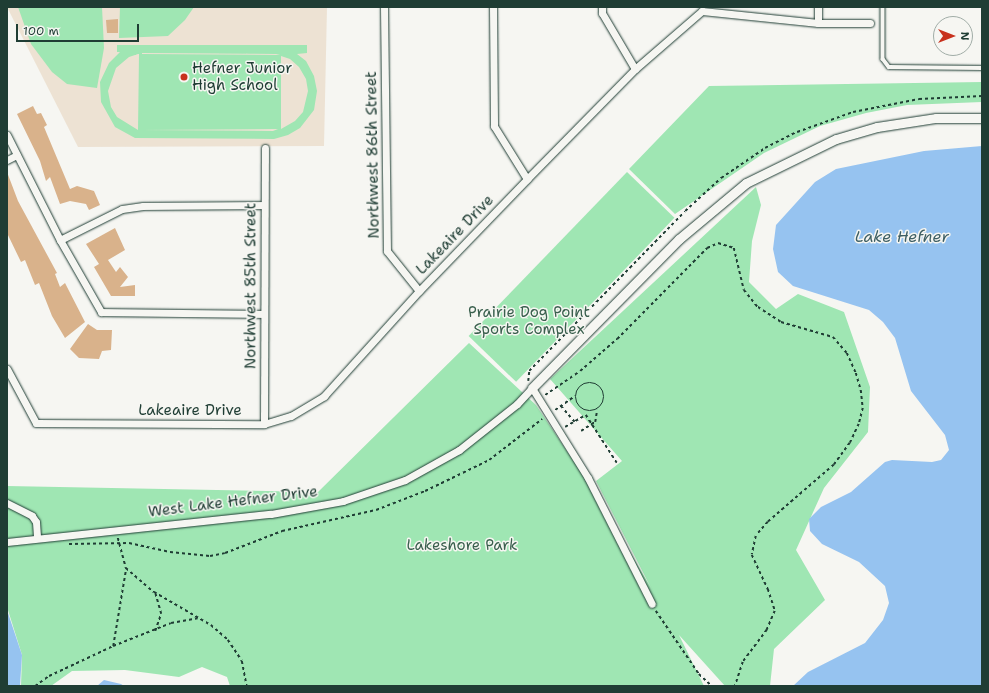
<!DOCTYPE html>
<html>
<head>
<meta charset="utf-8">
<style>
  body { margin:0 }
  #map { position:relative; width:989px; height:693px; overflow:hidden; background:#f6f6f2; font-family:"Shantell Sans",sans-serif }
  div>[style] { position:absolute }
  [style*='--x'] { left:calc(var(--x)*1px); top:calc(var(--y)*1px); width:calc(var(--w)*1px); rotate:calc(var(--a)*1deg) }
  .built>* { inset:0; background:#ede2d3 }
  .green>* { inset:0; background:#9fe6b3; transform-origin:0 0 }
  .water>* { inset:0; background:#96c3f0 }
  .building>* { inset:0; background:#d9b28b }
  .path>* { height:1.5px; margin-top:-0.75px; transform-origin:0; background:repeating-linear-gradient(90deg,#1f3d34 0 3px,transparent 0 6px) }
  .path>.ring { margin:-0.75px; padding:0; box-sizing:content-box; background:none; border:1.5px solid #1f3d34; border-radius:50% }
  .roads { filter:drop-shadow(0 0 1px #1f3d34) drop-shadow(0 0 1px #1f3d34) }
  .service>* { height:3.5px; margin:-1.75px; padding:0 1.75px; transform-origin:1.75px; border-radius:1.75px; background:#f6f6f2 }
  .minor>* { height:7px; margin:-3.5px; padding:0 3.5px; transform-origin:3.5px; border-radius:3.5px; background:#f6f6f2 }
  .tertiary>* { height:9px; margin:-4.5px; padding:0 4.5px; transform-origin:4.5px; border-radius:4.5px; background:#f6f6f2 }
  .dots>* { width:11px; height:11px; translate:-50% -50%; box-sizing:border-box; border:2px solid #f6f6f2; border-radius:50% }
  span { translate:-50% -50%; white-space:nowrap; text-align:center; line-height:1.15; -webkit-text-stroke:3px #f6f6f2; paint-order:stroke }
  .poi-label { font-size:15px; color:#1f3d34 }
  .left { translate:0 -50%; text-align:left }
  .street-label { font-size:15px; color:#1f3d34 }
  .park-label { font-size:15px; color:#395f4d }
  .water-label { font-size:16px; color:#3d5e63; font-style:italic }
  .frame { position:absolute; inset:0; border:8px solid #1f3d34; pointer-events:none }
  .north { position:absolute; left:933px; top:16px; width:40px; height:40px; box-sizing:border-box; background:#f6f6f2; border:1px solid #a0aca6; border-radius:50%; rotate:90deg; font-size:11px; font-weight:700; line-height:16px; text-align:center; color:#1f3d34 }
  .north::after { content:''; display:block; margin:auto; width:14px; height:18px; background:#c8321e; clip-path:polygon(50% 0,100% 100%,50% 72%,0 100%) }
  .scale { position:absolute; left:16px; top:24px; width:123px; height:18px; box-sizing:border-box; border:2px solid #1f3d34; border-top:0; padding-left:5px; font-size:12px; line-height:14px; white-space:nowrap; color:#1f3d34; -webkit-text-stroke:3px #f6f6f2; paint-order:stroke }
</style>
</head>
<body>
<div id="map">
  <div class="built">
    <i style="clip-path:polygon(7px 7px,327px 7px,324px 146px,78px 147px)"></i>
  </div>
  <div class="green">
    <i style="clip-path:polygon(18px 7px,102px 7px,104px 48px,97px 88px,67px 84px,52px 72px,31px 44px)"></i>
    <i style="clip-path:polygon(120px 7px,194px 7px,185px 20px,168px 36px,119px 38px)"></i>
    <i style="clip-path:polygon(evenodd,117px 45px,307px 45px,307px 53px,297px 54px,306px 61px,314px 76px,317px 91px,314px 110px,300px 128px,288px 135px,274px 139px,135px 138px,115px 127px,101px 102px,100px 82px,109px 63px,120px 52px,117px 52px,117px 45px,142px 53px,276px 54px,280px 55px,142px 54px,142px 53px,117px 45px,138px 54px,139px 54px,138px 130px,117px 117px,111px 107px,108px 91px,116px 68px,129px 57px,138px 54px,117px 45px,281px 56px,290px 59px,299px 67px,306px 79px,308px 91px,303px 112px,295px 121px,281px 129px,281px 56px,117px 45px,278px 129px,273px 131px,141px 130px,278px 129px)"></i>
    <i style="clip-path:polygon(982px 82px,982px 102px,907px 105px,866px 113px,820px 126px,764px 153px,675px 214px,629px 169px,709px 86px)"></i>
    <i style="left:627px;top:172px;width:66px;height:228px;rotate:44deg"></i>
    <i style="clip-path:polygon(756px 187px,761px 205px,752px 241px,749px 282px,776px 309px,798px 294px,844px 312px,870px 387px,868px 432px,824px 488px,796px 550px,825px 600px,774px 649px,770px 686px,725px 686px,679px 635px,704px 686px,230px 686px,227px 677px,202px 667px,179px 677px,125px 670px,72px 671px,51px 686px,21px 686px,22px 655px,7px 607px,7px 486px,318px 492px,469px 343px,536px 405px,597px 496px,651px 588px,596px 481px,622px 461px,550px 379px)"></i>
  </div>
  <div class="water">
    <i style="clip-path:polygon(982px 146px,982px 686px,793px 686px,808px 672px,865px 643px,883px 620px,889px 603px,885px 586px,859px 562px,822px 544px,810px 531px,809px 519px,821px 507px,851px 492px,885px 462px,892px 460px,932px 462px,941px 460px,949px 450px,945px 435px,911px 391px,895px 338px,883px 322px,869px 310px,793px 286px,778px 272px,773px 249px,776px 225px,815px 182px,836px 169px,924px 151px)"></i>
    <i style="clip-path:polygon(7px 610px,22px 655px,20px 686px,7px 686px)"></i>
    <i style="clip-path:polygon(104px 680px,121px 684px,124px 686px,97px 686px)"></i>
  </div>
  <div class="building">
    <i style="clip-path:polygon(118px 19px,118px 33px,107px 33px,106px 20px)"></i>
    <i style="clip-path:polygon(33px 106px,37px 114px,41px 113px,47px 125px,44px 127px,70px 189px,77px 186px,94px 191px,100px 205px,89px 210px,86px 204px,70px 201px,60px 204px,50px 177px,46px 181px,40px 161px,17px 114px)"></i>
    <i style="clip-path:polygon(7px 172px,18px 201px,57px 273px,55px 274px,60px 287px,65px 283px,85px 322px,65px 338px,52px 316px,39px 283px,35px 285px,25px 260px,21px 262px,7px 233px)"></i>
    <i style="clip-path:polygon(115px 228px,125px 250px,108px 260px,116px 272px,120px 267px,128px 277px,120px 287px,135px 285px,135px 296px,111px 296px,94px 267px,99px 264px,86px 244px)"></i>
    <i style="clip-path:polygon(88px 324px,97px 330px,112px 330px,111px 350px,102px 351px,99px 359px,79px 358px,70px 349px)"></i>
  </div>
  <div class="path">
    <i style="--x:528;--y:381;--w:10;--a:-84"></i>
    <i style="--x:529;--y:371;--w:223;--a:-45.7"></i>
    <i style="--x:685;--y:211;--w:49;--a:-42.5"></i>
    <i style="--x:721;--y:178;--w:53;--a:-34.3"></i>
    <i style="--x:765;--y:148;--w:36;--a:-27"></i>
    <i style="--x:797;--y:132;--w:59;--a:-19.7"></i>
    <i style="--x:853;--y:112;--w:67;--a:-11.1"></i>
    <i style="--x:919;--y:99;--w:63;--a:-2.7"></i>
    <i class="ring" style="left:576px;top:383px;width:26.5px;height:26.5px"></i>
    <i style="--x:545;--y:395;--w:42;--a:-34.4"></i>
    <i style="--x:580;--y:371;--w:49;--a:-40.9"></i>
    <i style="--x:617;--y:339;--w:128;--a:-45.3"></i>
    <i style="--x:707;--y:248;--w:12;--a:-24"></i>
    <i style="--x:718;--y:243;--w:17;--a:17"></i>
    <i style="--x:734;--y:248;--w:43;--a:76.6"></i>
    <i style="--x:744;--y:290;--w:22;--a:51"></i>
    <i style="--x:758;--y:307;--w:27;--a:33"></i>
    <i style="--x:781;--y:322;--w:54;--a:16.1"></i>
    <i style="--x:833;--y:337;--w:21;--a:49"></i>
    <i style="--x:847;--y:353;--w:22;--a:66"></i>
    <i style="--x:856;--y:373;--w:18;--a:74"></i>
    <i style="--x:861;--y:390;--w:18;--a:84"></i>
    <i style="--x:863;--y:408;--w:16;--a:104"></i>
    <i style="--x:859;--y:424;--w:21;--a:115"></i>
    <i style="--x:850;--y:443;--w:27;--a:126"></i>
    <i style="--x:834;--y:465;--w:87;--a:139.2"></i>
    <i style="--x:768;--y:522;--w:18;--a:131"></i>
    <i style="--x:756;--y:536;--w:19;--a:102"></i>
    <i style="--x:752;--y:555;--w:38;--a:65"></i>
    <i style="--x:768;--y:589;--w:23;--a:72"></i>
    <i style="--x:775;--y:611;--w:21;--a:113"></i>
    <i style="--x:767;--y:630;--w:40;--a:127"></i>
    <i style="--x:743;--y:662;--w:25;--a:108"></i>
    <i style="--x:561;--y:406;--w:21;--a:49"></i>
    <i style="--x:555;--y:410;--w:24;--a:-35"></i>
    <i style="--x:565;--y:427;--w:24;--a:-30"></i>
    <i style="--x:586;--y:415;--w:57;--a:57.1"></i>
    <i style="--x:581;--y:431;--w:17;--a:-33"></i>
    <i style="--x:595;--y:422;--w:12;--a:-81"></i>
    <i style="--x:118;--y:538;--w:31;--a:75"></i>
    <i style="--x:126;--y:568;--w:37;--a:41"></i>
    <i style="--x:154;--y:592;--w:66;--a:30.1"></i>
    <i style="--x:211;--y:625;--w:23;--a:41"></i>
    <i style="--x:228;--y:640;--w:25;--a:56"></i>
    <i style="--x:242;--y:661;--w:25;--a:79"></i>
    <i style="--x:69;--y:544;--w:60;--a:-1"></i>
    <i style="--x:129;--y:543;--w:42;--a:12.4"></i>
    <i style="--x:170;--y:552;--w:40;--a:5.7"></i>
    <i style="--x:210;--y:556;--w:15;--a:-11"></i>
    <i style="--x:225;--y:553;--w:61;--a:-21.1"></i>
    <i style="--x:282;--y:531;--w:96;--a:-12.6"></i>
    <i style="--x:376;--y:510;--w:53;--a:-21.2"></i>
    <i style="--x:425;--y:491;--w:71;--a:-25.8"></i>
    <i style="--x:489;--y:460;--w:67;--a:-37.7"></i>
    <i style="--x:656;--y:611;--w:76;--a:55.7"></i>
    <i style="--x:699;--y:674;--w:18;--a:43"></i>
    <i style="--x:155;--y:631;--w:18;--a:-71"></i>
    <i style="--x:161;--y:614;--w:22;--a:-106"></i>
    <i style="--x:113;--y:646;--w:79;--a:-80.5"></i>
    <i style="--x:35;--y:686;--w:17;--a:-36"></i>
    <i style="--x:49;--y:676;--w:71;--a:-25.1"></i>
    <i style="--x:113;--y:646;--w:62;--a:-21.6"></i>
    <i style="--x:171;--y:623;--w:27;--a:-10"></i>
  </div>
  <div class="roads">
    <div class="service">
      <i style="--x:883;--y:7;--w:52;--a:90"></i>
      <i style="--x:883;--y:59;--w:10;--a:53"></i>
      <i style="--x:889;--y:67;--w:93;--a:0.6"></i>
    </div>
    <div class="minor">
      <i style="--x:384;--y:7;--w:244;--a:89.3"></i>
      <i style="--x:387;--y:251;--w:51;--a:51.3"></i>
      <i style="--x:493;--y:7;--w:119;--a:89.5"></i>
      <i style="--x:494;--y:126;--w:62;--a:58.1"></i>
      <i style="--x:602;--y:7;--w:6;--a:90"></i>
      <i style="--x:602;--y:13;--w:65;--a:59.5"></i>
      <i style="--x:818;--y:7;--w:16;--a:90"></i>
      <i style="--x:7;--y:135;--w:118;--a:63.2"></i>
      <i style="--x:60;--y:240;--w:83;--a:60.3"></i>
      <i style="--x:101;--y:312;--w:163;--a:0.7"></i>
      <i style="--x:7;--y:160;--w:11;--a:-27"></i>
      <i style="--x:60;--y:240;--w:69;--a:-26.6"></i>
      <i style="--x:122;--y:209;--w:21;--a:-8"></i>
      <i style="--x:143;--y:206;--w:121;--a:-0.5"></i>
      <i style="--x:7;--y:369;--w:61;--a:61.8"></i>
      <i style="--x:36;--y:423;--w:228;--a:0.3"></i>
      <i style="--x:264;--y:424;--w:28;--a:-17"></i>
      <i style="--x:291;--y:416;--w:39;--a:-31"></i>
      <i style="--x:324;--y:396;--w:142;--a:-47.9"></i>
      <i style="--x:419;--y:291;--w:156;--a:-46"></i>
      <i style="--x:527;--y:179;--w:154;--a:-45.5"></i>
      <i style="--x:635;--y:69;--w:89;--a:-40.9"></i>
      <i style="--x:702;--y:11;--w:117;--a:5.9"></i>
      <i style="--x:818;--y:23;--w:52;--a:0"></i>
      <i style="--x:264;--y:424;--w:276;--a:-89.8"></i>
      <i style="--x:7;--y:503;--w:28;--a:27"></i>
      <i style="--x:32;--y:516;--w:7;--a:56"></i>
      <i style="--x:36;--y:522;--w:15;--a:86"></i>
      <i style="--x:7;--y:542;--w:265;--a:-6.1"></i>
      <i style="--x:271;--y:514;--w:73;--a:-10.2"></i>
      <i style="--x:343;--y:501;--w:65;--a:-18.7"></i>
      <i style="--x:405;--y:480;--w:62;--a:-29.1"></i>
      <i style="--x:459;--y:450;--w:74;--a:-38.4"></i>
      <i style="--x:517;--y:404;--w:22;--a:-47"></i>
      <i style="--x:532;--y:388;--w:106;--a:58.1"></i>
      <i style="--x:588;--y:478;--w:141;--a:63.1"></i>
    </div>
    <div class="tertiary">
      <i style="--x:532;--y:388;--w:209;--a:-45.4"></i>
      <i style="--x:679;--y:239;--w:87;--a:-39.9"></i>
      <i style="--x:746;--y:183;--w:100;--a:-26.1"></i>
      <i style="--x:836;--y:139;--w:43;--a:-16.3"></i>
      <i style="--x:877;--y:127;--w:60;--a:-8.7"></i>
      <i style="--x:936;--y:118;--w:46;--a:0"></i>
    </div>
  </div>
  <div class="dots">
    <i style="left:184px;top:77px;background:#c8321e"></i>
  </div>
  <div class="poi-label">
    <span class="left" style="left:192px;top:77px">Hefner Junior<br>High School</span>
  </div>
  <div class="street-label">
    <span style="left:373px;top:155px;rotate:-91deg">Northwest 86th Street</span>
    <span style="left:455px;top:235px;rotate:-46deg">Lakeaire Drive</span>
    <span style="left:251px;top:286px;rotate:-90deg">Northwest 85th Street</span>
    <span style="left:190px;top:411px">Lakeaire Drive</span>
    <span style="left:233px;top:502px;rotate:-7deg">West Lake Hefner Drive</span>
  </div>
  <div class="park-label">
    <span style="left:529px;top:321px">Prairie Dog Point<br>Sports Complex</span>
    <span style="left:462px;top:546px">Lakeshore Park</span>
  </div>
  <div class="water-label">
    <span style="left:902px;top:237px">Lake Hefner</span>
  </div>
  <div class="frame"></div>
  <div class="north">N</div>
  <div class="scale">100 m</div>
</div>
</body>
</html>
